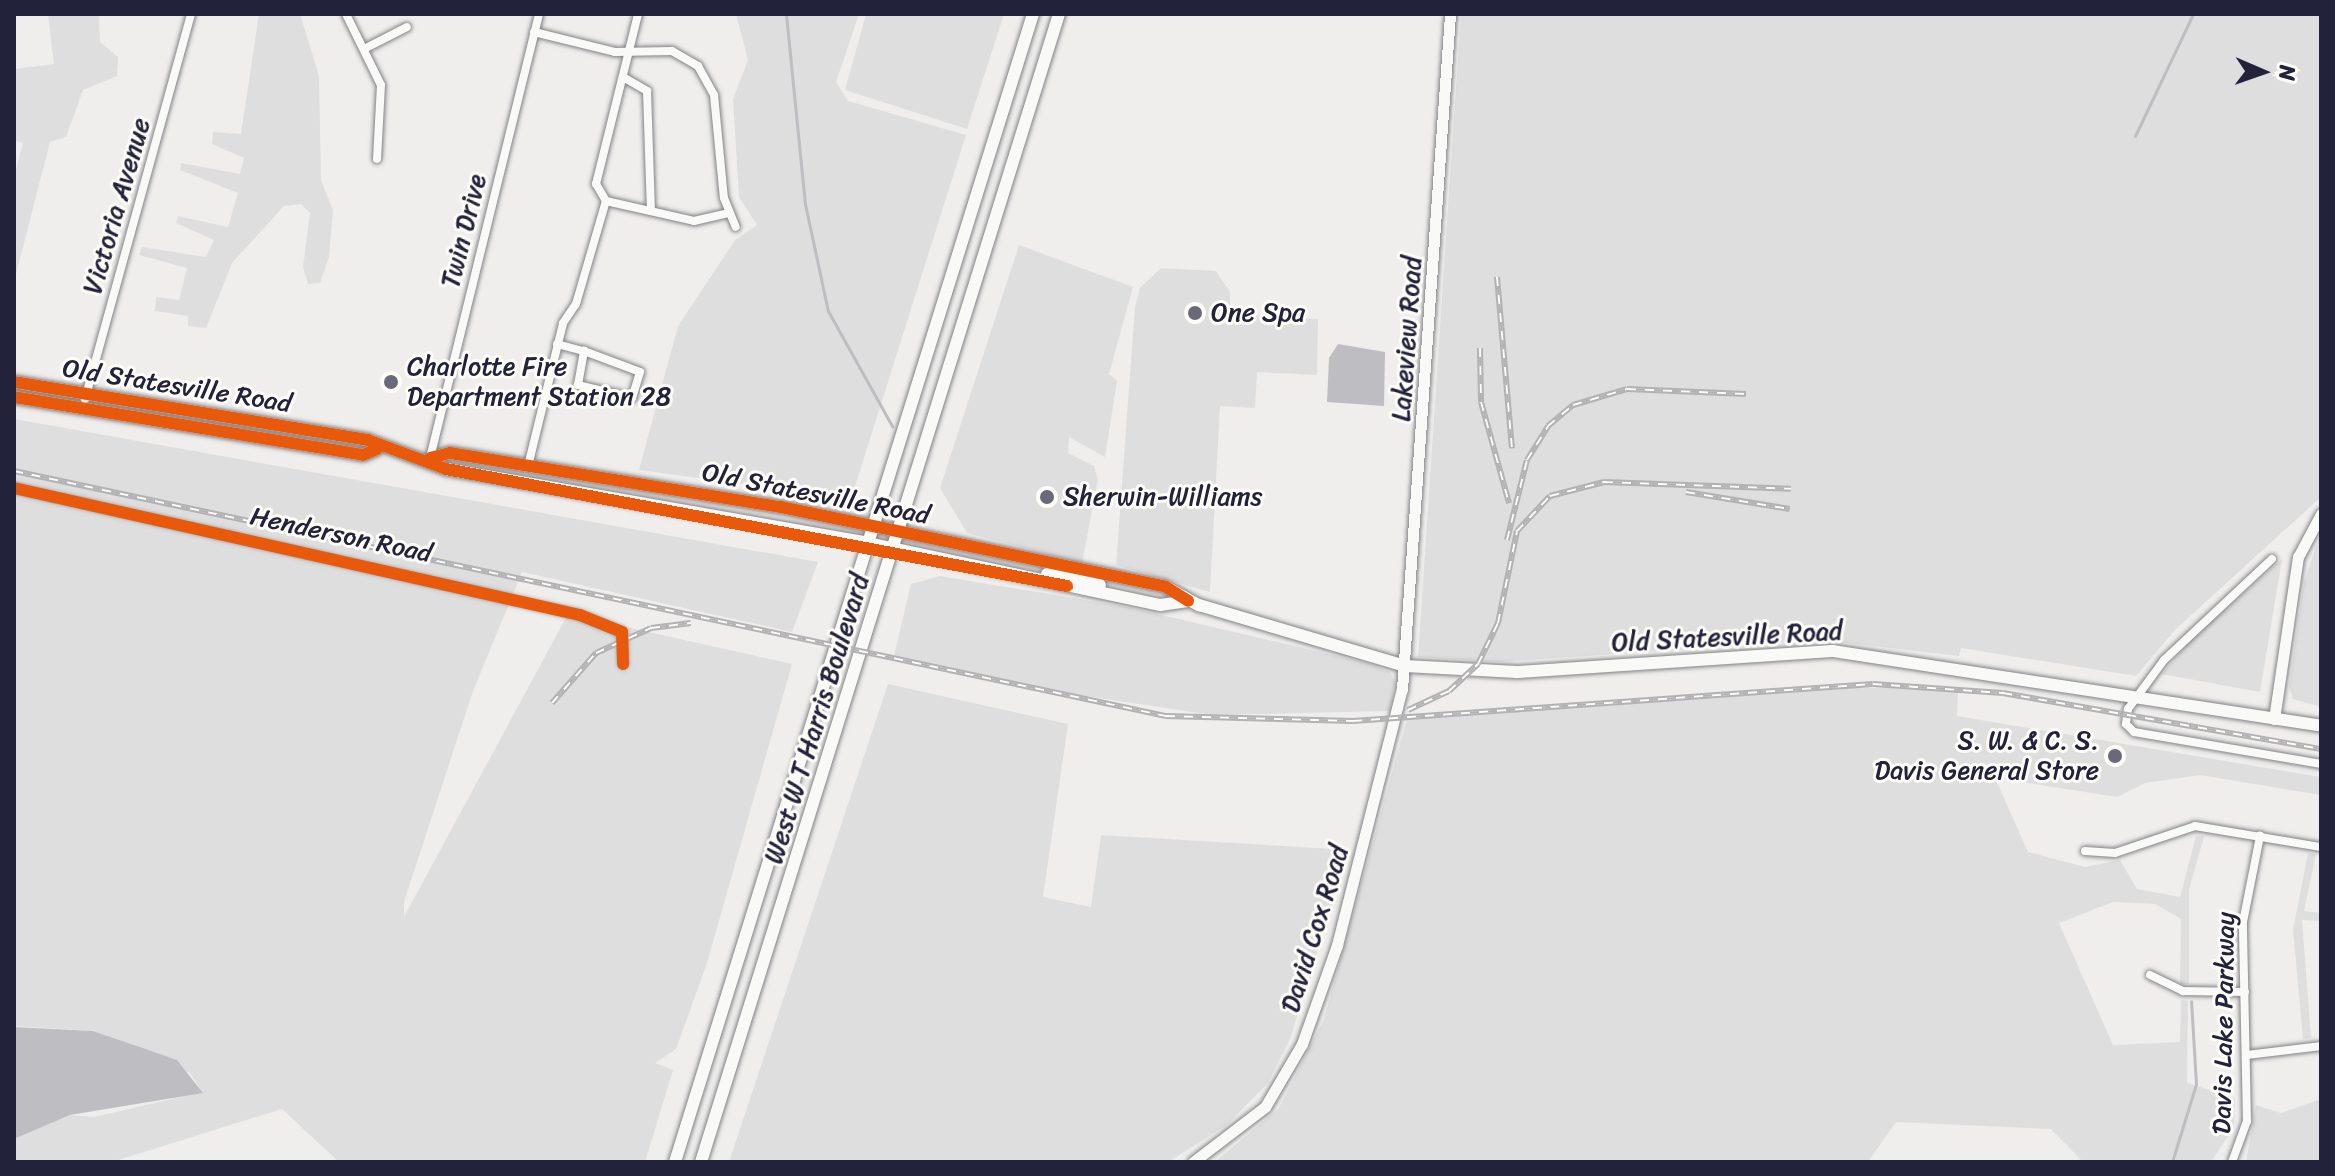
<!DOCTYPE html>
<html>
<head>
<meta charset="utf-8">
<style>
  body { margin:0 }
  #map { position:relative; width:2335px; height:1176px; overflow:hidden; background:#efeeed; font-family:Sriracha,sans-serif }
  div>[style] { position:absolute }
  [style*='--x'] { left:calc(var(--x)*1px); top:calc(var(--y)*1px); width:calc(var(--w)*1px); rotate:calc(var(--a)*1deg) }
  .built>* { inset:0; background:#dfdede }
  .water>* { inset:0; background:#bebec2 }
  .stream>* { height:3px; margin:-1.5px; padding:0 1.5px; transform-origin:1.5px; border-radius:1.5px; background:#bebec2 }
  .roads { filter:drop-shadow(0 0 2px #838287) drop-shadow(0 0 2px #838287) }
  .street>* { height:8px; margin:-4px; padding:0 4px; transform-origin:4px; border-radius:4px; background:#f9f9f7 }
  .secondary>* { height:11px; margin:-5.5px; padding:0 5.5px; transform-origin:5.5px; border-radius:5.5px; background:#f9f9f7 }
  .primary>* { height:12px; margin:-6px; padding:0 6px; transform-origin:6px; border-radius:6px; background:#f9f9f7 }
  .rail>* { height:6px; margin-top:-3px; transform-origin:0; background:repeating-linear-gradient(90deg,#fdfcf7 0 9px,#b2b2b4 0 18px); box-sizing:border-box; border-block:2px solid #b2b2b4 }
  .cycleway>* { height:12px; margin:-6px; padding:0 6px; transform-origin:6px; border-radius:6px; background:#e8590c }
  .dots>* { width:22px; height:22px; translate:-50% -50%; box-sizing:border-box; border:4px solid #fdfcf7; border-radius:50% }
  span { translate:-50% -50%; white-space:nowrap; text-align:center; line-height:1.15; -webkit-text-stroke:6px #fdfcf7; paint-order:stroke }
  .street-label { font-size:26px; color:#22223b }
  .poi-label { font-size:26px; color:#22223b }
  .left { translate:0 -50%; text-align:left }
  .right { translate:-100% -50%; text-align:right }
  .frame { position:absolute; inset:0; border:16px solid #22223b; pointer-events:none }
  .north { position:absolute; left:2223px; top:32px; width:80px; height:80px; -webkit-text-stroke:6px #fdfcf7; paint-order:stroke; rotate:92deg; font-size:22px; font-weight:700; line-height:32px; text-align:center; color:#22223b }
  .north::after { content:''; display:block; margin:auto; width:28px; height:36px; background:#22223b; clip-path:polygon(50% 0,100% 100%,50% 72%,0 100%) }
</style>
</head>
<body>
<div id="map">
  <div class="built">
    <i style="clip-path:polygon(48px 14px,99px 14px,100px 42px,118px 57px,117px 76px,83px 90px,66px 137px,50px 142px,14px 282px,14px 177px,23px 143px,14px 141px,14px 69px,54px 64px)"></i>
    <i style="clip-path:polygon(259px 14px,300px 14px,319px 76px,321px 180px,333px 210px,329px 257px,320px 283px,308px 284px,303px 267px,310px 213px,301px 204px,284px 206px,232px 263px,206px 328px,188px 326px,188px 316px,155px 311px,156px 297px,179px 300px,187px 268px,139px 255px,142px 247px,206px 257px,214px 240px,176px 223px,178px 216px,228px 227px,238px 193px,180px 170px,181px 163px,240px 174px,244px 158px,212px 144px,213px 132px,241px 134px)"></i>
    <i style="clip-path:polygon(736px 14px,859px 14px,836px 82px,848px 101px,966px 135px,851px 499px,639px 470px,678px 326px,735px 240px,757px 225px,739px 197px,733px 99px,748px 60px)"></i>
    <i style="clip-path:polygon(866px 14px,1004px 14px,967px 129px,845px 90px)"></i>
    <i style="clip-path:polygon(1461px 14px,2321px 14px,2321px 497px,2175px 630px,2136px 676px,1961px 648px,1959px 656px,1821px 640px,1498px 662px,1418px 657px)"></i>
    <i style="clip-path:polygon(1019px 245px,1133px 287px,1109px 374px,1117px 381px,1105px 457px,1069px 437px,1068px 453px,1094px 466px,1098px 479px,1082px 563px,967px 533px,940px 488px)"></i>
    <i style="clip-path:polygon(1161px 268px,1216px 271px,1230px 292px,1230px 314px,1318px 319px,1317px 375px,1257px 372px,1255px 408px,1220px 406px,1210px 592px,1116px 565px,1135px 307px,1140px 288px)"></i>
    <i style="clip-path:polygon(14px 419px,818px 562px,792px 632px,522px 572px,473px 691px,404px 902px,404px 917px,568px 614px,792px 664px,707px 963px,676px 1049px,655px 1063px,673px 1070px,645px 1162px,339px 1162px,282px 1109px,112px 1162px,14px 1162px,14px 1139px,70px 1115px,94px 1117px,202px 1092px,190px 1073px,137px 1046px,93px 1031px,14px 1026px)"></i>
    <i style="clip-path:polygon(2321px 532px,2321px 707px,2293px 699px,2289px 687px,2304px 582px)"></i>
    <i style="clip-path:polygon(2282px 559px,2260px 692px,2162px 674px,2189px 642px)"></i>
    <i style="clip-path:polygon(940px 576px,1127px 607px,1367px 663px,1390px 672px,1395px 682px,1390px 711px,1212px 715px,1039px 689px,894px 656px,911px 584px)"></i>
    <i style="clip-path:polygon(888px 684px,1068px 724px,1043px 897px,1091px 907px,1101px 835px,1349px 850px,1290px 1039px,1268px 1083px,1227px 1125px,1168px 1162px,729px 1162px)"></i>
    <i style="clip-path:polygon(1836px 688px,1958px 688px,1957px 716px,2321px 777px,2321px 795px,2200px 775px,2145px 783px,2117px 797px,1995px 778px,2028px 852px,2085px 867px,2120px 860px,2137px 889px,2180px 897px,2196px 836px,2204px 836px,2189px 890px,2189px 984px,2180px 984px,2181px 919px,2155px 904px,2113px 902px,2059px 923px,2113px 1045px,2180px 1042px,2181px 1000px,2188px 1001px,2187px 1083px,2235px 1098px,2234px 1127px,2211px 1162px,2083px 1162px,2051px 1129px,1896px 1122px,1868px 1162px,1215px 1162px,1279px 1108px,1324px 1019px,1407px 719px)"></i>
    <i style="clip-path:polygon(2308px 853px,2316px 854px,2304px 911px,2321px 913px,2321px 921px,2302px 920px,2311px 1038px,2303px 1039px,2293px 930px)"></i>
    <i style="clip-path:polygon(2321px 1099px,2321px 1162px,2246px 1162px,2256px 1105px,2281px 1113px)"></i>
  </div>
  <div class="water">
    <i style="clip-path:polygon(1338px 344px,1385px 352px,1384px 406px,1327px 402px,1329px 358px)"></i>
    <i style="clip-path:polygon(14px 1027px,93px 1031px,137px 1046px,177px 1060px,203px 1093px,70px 1115px,14px 1139px)"></i>
  </div>
  <div class="stream">
    <i style="--x:786;--y:14;--w:191;--a:84.3"></i>
    <i style="--x:805;--y:204;--w:109;--a:77.9"></i>
    <i style="--x:828;--y:311;--w:132;--a:60.9"></i>
    <i style="--x:2135;--y:136;--w:135;--a:-64.6"></i>
    <i style="--x:2172;--y:1162;--w:82;--a:-72.9"></i>
    <i style="--x:2196;--y:1084;--w:83;--a:-93.4"></i>
  </div>
  <div class="roads">
    <div class="street">
      <i style="--x:346;--y:14;--w:79;--a:63.8"></i>
      <i style="--x:381;--y:85;--w:74;--a:93.1"></i>
      <i style="--x:534;--y:32;--w:83;--a:13.9"></i>
      <i style="--x:615;--y:52;--w:57;--a:-1"></i>
      <i style="--x:672;--y:51;--w:30;--a:30"></i>
      <i style="--x:698;--y:66;--w:33;--a:61"></i>
      <i style="--x:714;--y:95;--w:103;--a:84.5"></i>
      <i style="--x:724;--y:198;--w:31;--a:68"></i>
      <i style="--x:364;--y:49;--w:48;--a:-27.1"></i>
      <i style="--x:623;--y:77;--w:28;--a:30"></i>
      <i style="--x:647;--y:91;--w:120;--a:88.1"></i>
      <i style="--x:606;--y:201;--w:90;--a:12.8"></i>
      <i style="--x:694;--y:221;--w:35;--a:-13"></i>
      <i style="--x:557;--y:344;--w:28;--a:15"></i>
      <i style="--x:584;--y:351;--w:60;--a:20.6"></i>
      <i style="--x:640;--y:372;--w:27;--a:107"></i>
      <i style="--x:632;--y:398;--w:56;--a:-166.5"></i>
      <i style="--x:578;--y:385;--w:35;--a:-80"></i>
      <i style="--x:85;--y:399;--w:399;--a:-74.6"></i>
      <i style="--x:430;--y:458;--w:457;--a:-76.2"></i>
      <i style="--x:528;--y:466;--w:147;--a:-76.2"></i>
      <i style="--x:563;--y:323;--w:23;--a:-56"></i>
      <i style="--x:576;--y:304;--w:107;--a:-73.8"></i>
      <i style="--x:606;--y:201;--w:20;--a:-120"></i>
      <i style="--x:596;--y:184;--w:175;--a:-76.1"></i>
      <i style="--x:14;--y:488;--w:580;--a:12.65"></i>
      <i style="--x:580;--y:615;--w:45;--a:22"></i>
      <i style="--x:622;--y:632;--w:32;--a:88"></i>
      <i style="--x:2272;--y:559;--w:148;--a:136.9"></i>
      <i style="--x:2164;--y:660;--w:61;--a:126.3"></i>
      <i style="--x:2128;--y:709;--w:15;--a:98"></i>
      <i style="--x:2126;--y:724;--w:11;--a:45"></i>
      <i style="--x:2134;--y:732;--w:190;--a:9.7"></i>
      <i style="--x:2085;--y:851;--w:30;--a:4"></i>
      <i style="--x:2115;--y:853;--w:84;--a:-18.6"></i>
      <i style="--x:2195;--y:826;--w:128;--a:9.5"></i>
      <i style="--x:2150;--y:975;--w:37;--a:26"></i>
      <i style="--x:2183;--y:991;--w:62;--a:0.9"></i>
      <i style="--x:2247;--y:1055;--w:75;--a:-6.9"></i>
      <i style="--x:2232;--y:1162;--w:44;--a:-69.9"></i>
      <i style="--x:2247;--y:1121;--w:199;--a:-91.2"></i>
      <i style="--x:2243;--y:922;--w:88;--a:-78.8"></i>
    </div>
    <div class="secondary">
      <i style="--x:2274;--y:719;--w:164;--a:-81.6"></i>
      <i style="--x:2298;--y:557;--w:49;--a:-61.9"></i>
      <i style="--x:1193;--y:1162;--w:91;--a:-37.4"></i>
      <i style="--x:1265;--y:1107;--w:73;--a:-59.6"></i>
      <i style="--x:1302;--y:1044;--w:105;--a:-70.5"></i>
      <i style="--x:1337;--y:945;--w:264;--a:-75.8"></i>
      <i style="--x:1402;--y:689;--w:677;--a:-85.93"></i>
    </div>
    <div class="primary">
      <i style="--x:14;--y:382;--w:359;--a:9.3"></i>
      <i style="--x:368;--y:440;--w:83;--a:20.4"></i>
      <i style="--x:446;--y:469;--w:428;--a:9.9"></i>
      <i style="--x:868;--y:543;--w:299;--a:12"></i>
      <i style="--x:1160;--y:605;--w:28;--a:-8"></i>
      <i style="--x:14;--y:397;--w:354;--a:9.4"></i>
      <i style="--x:363;--y:455;--w:15;--a:-23"></i>
      <i style="--x:430;--y:458;--w:21;--a:-14"></i>
      <i style="--x:450;--y:453;--w:335;--a:9.3"></i>
      <i style="--x:781;--y:507;--w:393;--a:11.7"></i>
      <i style="--x:1166;--y:587;--w:38;--a:29"></i>
      <i style="--x:1199;--y:605;--w:215;--a:16.5"></i>
      <i style="--x:1405;--y:666;--w:112;--a:3.1"></i>
      <i style="--x:1517;--y:672;--w:317;--a:-3.8"></i>
      <i style="--x:1833;--y:651;--w:494;--a:8.7"></i>
      <i style="--x:1047;--y:574;--w:54;--a:11.7"></i>
      <i style="--x:675;--y:1162;--w:1203;--a:-72.68"></i>
      <i style="--x:701;--y:1162;--w:1203;--a:-72.68"></i>
    </div>
  </div>
  <div class="rail">
    <i style="--x:1497;--y:277;--w:172;--a:85"></i>
    <i style="--x:1480;--y:348;--w:54;--a:88.9"></i>
    <i style="--x:1481;--y:402;--w:105;--a:74.5"></i>
    <i style="--x:14;--y:471;--w:1178;--a:12.01"></i>
    <i style="--x:1166;--y:716;--w:187;--a:1.5"></i>
    <i style="--x:1353;--y:721;--w:521;--a:-4.07"></i>
    <i style="--x:1873;--y:684;--w:130;--a:4"></i>
    <i style="--x:2003;--y:693;--w:323;--a:10"></i>
    <i style="--x:1686;--y:492;--w:105;--a:9.3"></i>
    <i style="--x:1507;--y:540;--w:82;--a:-76"></i>
    <i style="--x:1527;--y:460;--w:40;--a:-58"></i>
    <i style="--x:1548;--y:426;--w:33;--a:-40"></i>
    <i style="--x:1573;--y:405;--w:56;--a:-16.5"></i>
    <i style="--x:1627;--y:389;--w:119;--a:2.4"></i>
    <i style="--x:552;--y:703;--w:67;--a:-48.7"></i>
    <i style="--x:596;--y:653;--w:60;--a:-24.4"></i>
    <i style="--x:651;--y:628;--w:40;--a:-7.1"></i>
    <i style="--x:1408;--y:710;--w:45;--a:-24.9"></i>
    <i style="--x:1449;--y:691;--w:40;--a:-43"></i>
    <i style="--x:1478;--y:664;--w:46;--a:-64"></i>
    <i style="--x:1498;--y:623;--w:94;--a:-78.3"></i>
    <i style="--x:1517;--y:531;--w:48;--a:-46.7"></i>
    <i style="--x:1550;--y:496;--w:56;--a:-14.5"></i>
    <i style="--x:1604;--y:482;--w:187;--a:2.1"></i>
  </div>
  <div class="cycleway">
    <i style="--x:14;--y:382;--w:359;--a:9.3"></i>
    <i style="--x:368;--y:440;--w:83;--a:20.4"></i>
    <i style="--x:446;--y:469;--w:632;--a:10.67"></i>
    <i style="--x:14;--y:397;--w:354;--a:9.4"></i>
    <i style="--x:363;--y:455;--w:15;--a:-23"></i>
    <i style="--x:430;--y:458;--w:21;--a:-14"></i>
    <i style="--x:450;--y:453;--w:335;--a:9.3"></i>
    <i style="--x:781;--y:507;--w:393;--a:11.7"></i>
    <i style="--x:1166;--y:587;--w:26;--a:32"></i>
    <i style="--x:14;--y:488;--w:580;--a:12.65"></i>
    <i style="--x:580;--y:615;--w:45;--a:22"></i>
    <i style="--x:622;--y:632;--w:32;--a:88"></i>
  </div>
  <div class="dots">
    <i style="left:1195px;top:313px;background:#6a6979"></i>
    <i style="left:391px;top:382px;background:#6a6979"></i>
    <i style="left:1047px;top:497px;background:#6a6979"></i>
    <i style="left:2115px;top:756px;background:#6a6979"></i>
  </div>
  <div class="street-label">
    <span style="left:117px;top:206px;rotate:-74deg">Victoria Avenue</span>
    <span style="left:464px;top:231px;rotate:-76deg">Twin Drive</span>
    <span style="left:1407px;top:339px;rotate:-86deg">Lakeview Road</span>
    <span style="left:177px;top:386px;rotate:9deg">Old Statesville Road</span>
    <span style="left:816px;top:494px;rotate:11deg">Old Statesville Road</span>
    <span style="left:341px;top:535px;rotate:12deg">Henderson Road</span>
    <span style="left:1727px;top:637px;rotate:-3deg">Old Statesville Road</span>
    <span style="left:817px;top:719px;rotate:-73deg">West W T Harris Boulevard</span>
    <span style="left:1315px;top:929px;rotate:-73deg">David Cox Road</span>
    <span style="left:2224px;top:1023px;rotate:-89deg">Davis Lake Parkway</span>
  </div>
  <div class="poi-label">
    <span class="left" style="left:1211px;top:313px">One Spa</span>
    <span class="left" style="left:407px;top:382px">Charlotte Fire<br>Department Station 28</span>
    <span class="left" style="left:1063px;top:497px">Sherwin-Williams</span>
    <span class="right" style="left:2099px;top:756px">S. W. &amp; C. S.<br>Davis General Store</span>
  </div>
  <div class="frame"></div>
  <div class="north">N</div>
</div>
</body>
</html>
